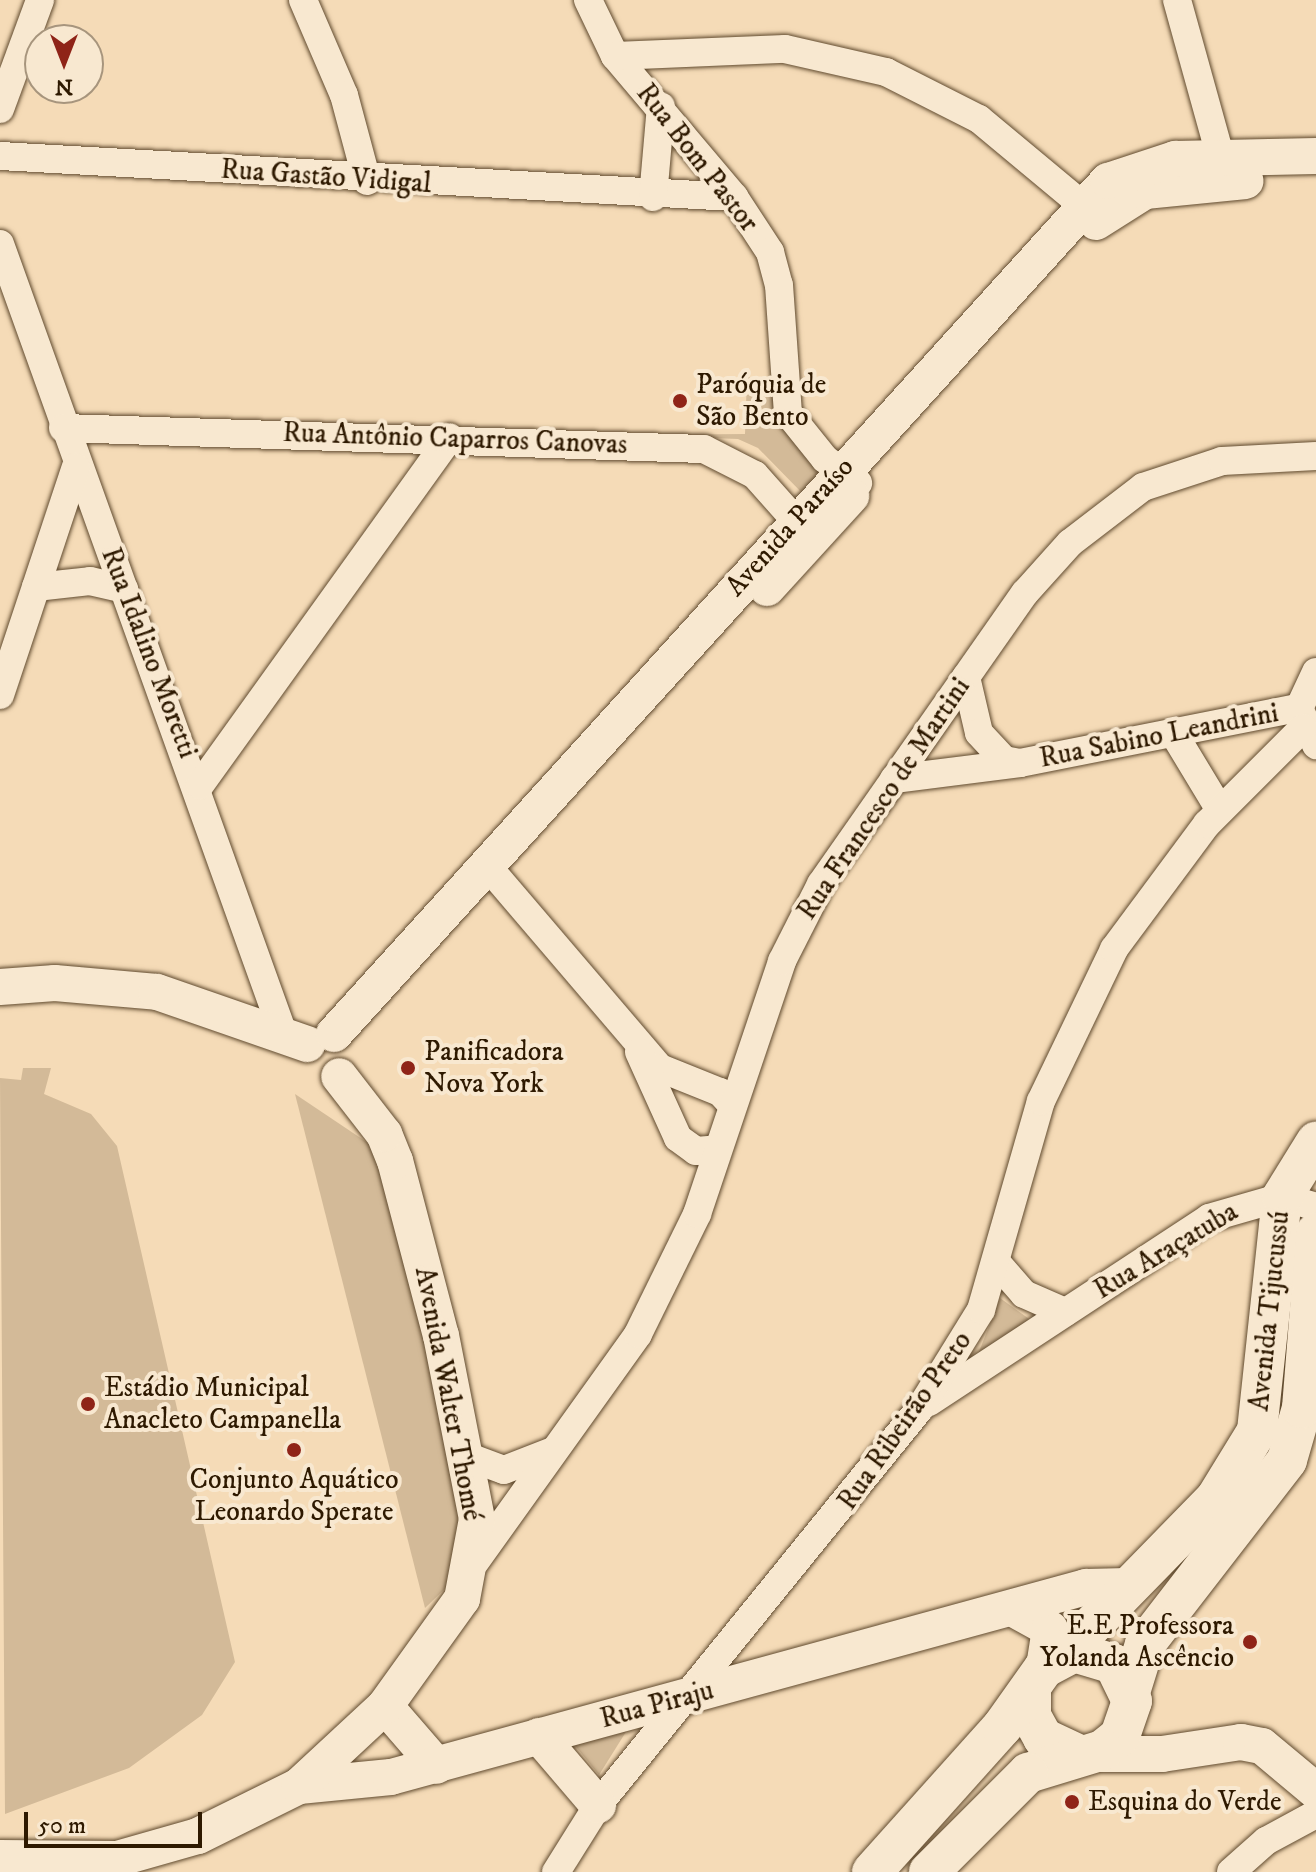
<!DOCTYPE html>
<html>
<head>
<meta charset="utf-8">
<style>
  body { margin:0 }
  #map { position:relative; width:1316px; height:1872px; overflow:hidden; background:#f5dbb7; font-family:"IM FELL DW Pica",serif }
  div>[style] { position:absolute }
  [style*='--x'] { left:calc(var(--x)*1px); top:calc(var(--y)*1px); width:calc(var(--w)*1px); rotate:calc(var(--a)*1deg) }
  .green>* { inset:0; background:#d3ba98 }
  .roads { filter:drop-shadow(0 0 2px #604a2e) drop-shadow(0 0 2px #604a2e) }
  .minor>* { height:28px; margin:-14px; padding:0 14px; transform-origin:14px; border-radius:14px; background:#f8e8d0 }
  .tertiary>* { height:36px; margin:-18px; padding:0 18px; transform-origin:18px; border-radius:18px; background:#f8e8d0 }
  .secondary>* { height:40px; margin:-20px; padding:0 20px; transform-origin:20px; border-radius:20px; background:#f8e8d0 }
  .dots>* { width:22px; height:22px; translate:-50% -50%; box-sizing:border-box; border:4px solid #f8e8d0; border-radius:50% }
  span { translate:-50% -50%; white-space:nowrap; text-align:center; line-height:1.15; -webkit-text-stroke:8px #f8e8d0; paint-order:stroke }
  .street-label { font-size:28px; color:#2e1900 }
  .poi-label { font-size:28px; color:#2e1900 }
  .left { translate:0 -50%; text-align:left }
  .right { translate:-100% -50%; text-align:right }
  .north { position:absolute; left:24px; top:24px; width:80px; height:80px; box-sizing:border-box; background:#f8e8d0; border:2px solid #a7957d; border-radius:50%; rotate:180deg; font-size:22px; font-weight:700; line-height:32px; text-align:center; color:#2e1900 }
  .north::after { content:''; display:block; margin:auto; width:28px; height:36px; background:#8f2418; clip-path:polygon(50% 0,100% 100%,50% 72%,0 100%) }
  .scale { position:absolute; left:24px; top:1812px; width:178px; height:36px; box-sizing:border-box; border:4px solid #2e1900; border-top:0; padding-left:10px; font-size:24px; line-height:28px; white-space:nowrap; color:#2e1900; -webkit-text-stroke:6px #f8e8d0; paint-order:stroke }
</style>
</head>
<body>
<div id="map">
  <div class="green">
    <i style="clip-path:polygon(747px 377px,768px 378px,778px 413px,819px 469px,805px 496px,758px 448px,738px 439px,632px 435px,745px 434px)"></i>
    <i style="clip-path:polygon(23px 1068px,51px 1068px,44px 1094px,91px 1114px,117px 1146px,235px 1662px,202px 1715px,129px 1768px,5px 1814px,0 1078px,21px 1080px)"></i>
    <i style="clip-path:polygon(295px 1094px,377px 1149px,437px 1362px,466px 1528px,453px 1581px,425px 1608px)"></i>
    <i style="clip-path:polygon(1000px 1298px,1032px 1321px,977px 1357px)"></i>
    <i style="clip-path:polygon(629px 1727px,599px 1775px,573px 1743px)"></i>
  </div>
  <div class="roads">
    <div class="minor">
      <i style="--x:303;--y:0;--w:103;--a:66.7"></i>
      <i style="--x:344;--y:95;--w:89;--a:75"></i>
      <i style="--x:588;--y:0;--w:62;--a:64.3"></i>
      <i style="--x:615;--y:56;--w:185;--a:49.8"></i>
      <i style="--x:734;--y:197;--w:66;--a:56.8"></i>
      <i style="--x:770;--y:252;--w:34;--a:75"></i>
      <i style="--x:779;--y:285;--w:128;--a:86"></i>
      <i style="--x:788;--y:413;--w:59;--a:51.2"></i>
      <i style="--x:825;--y:459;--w:41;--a:36"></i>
      <i style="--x:1177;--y:0;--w:184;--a:74.5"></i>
      <i style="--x:615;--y:56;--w:170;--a:-2.4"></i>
      <i style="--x:785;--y:49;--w:104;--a:12.8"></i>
      <i style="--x:886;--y:72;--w:104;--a:26.8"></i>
      <i style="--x:979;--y:119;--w:156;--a:39.8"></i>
      <i style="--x:0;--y:109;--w:116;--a:-69.8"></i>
      <i style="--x:0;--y:156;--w:735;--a:3.2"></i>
      <i style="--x:653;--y:197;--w:91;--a:-85"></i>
      <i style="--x:0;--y:244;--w:838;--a:70.27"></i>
      <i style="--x:63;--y:428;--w:641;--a:1.88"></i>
      <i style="--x:704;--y:449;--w:57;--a:27"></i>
      <i style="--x:755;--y:475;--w:84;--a:48.4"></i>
      <i style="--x:36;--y:587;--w:54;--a:-6.3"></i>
      <i style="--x:90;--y:581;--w:35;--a:13"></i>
      <i style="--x:1316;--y:672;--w:40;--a:115"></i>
      <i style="--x:1299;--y:708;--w:41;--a:65.3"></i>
      <i style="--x:966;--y:677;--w:57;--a:76.9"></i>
      <i style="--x:979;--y:733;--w:37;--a:47"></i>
      <i style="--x:1004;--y:760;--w:16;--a:11"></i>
      <i style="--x:0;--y:695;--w:240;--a:-71.6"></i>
      <i style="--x:1174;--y:734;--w:89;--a:58.8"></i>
      <i style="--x:894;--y:779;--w:127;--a:-7.2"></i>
      <i style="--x:1020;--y:763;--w:284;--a:-11.2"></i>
      <i style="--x:200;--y:785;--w:428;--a:-54.3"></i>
      <i style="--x:489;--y:868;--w:263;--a:49.5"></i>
      <i style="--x:660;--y:1068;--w:65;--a:21.8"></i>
      <i style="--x:720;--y:1092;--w:16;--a:47"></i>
      <i style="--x:639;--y:1052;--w:94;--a:65.6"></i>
      <i style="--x:678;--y:1138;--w:22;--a:36"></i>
      <i style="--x:696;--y:1151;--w:22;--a:-5"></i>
      <i style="--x:997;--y:1263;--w:41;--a:48.9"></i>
      <i style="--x:1024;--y:1294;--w:45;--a:23.7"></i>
      <i style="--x:929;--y:1402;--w:335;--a:-33.3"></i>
      <i style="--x:1209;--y:1218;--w:76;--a:-16"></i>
      <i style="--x:1282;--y:1197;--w:35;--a:16"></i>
      <i style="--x:466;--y:1456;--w:40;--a:20.2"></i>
      <i style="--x:504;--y:1470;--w:53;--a:-21.2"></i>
      <i style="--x:475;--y:1562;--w:280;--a:-54.4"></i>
      <i style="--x:638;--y:1334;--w:134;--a:-63.8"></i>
      <i style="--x:697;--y:1214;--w:267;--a:-71.4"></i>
      <i style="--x:782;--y:961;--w:86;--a:-63.1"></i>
      <i style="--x:821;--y:884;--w:355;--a:-55"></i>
      <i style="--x:1025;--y:593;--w:67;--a:-48"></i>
      <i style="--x:1070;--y:543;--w:92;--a:-37.5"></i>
      <i style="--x:1143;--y:487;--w:83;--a:-18.2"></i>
      <i style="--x:1222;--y:461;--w:94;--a:-3"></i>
      <i style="--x:556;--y:1872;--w:79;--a:-57.9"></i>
      <i style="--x:598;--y:1805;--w:513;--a:-50.94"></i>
      <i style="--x:921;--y:1407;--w:114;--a:-58.3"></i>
      <i style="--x:981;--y:1310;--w:217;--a:-74"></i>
      <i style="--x:1041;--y:1101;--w:169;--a:-64.3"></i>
      <i style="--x:1114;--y:949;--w:156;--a:-53.4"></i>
      <i style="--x:1207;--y:824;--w:136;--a:-45"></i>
      <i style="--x:1231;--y:1872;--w:47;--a:-41.5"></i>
      <i style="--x:1266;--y:1841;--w:57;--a:-28.4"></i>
    </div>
    <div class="tertiary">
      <i style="--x:1096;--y:222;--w:58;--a:-32.3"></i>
      <i style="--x:1145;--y:191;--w:101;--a:-5.7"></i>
      <i style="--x:767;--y:588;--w:125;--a:-47.6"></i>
      <i style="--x:0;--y:987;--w:55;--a:-4.2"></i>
      <i style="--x:55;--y:983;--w:102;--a:5"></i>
      <i style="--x:157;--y:992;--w:159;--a:19.1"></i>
      <i style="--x:334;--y:1034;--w:1152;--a:-47.78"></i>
      <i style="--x:1108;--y:181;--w:71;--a:-18.2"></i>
      <i style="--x:1175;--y:159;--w:141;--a:-1.2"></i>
      <i style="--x:1012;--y:1608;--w:43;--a:28.9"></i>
      <i style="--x:1050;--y:1629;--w:39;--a:99"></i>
      <i style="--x:385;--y:1706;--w:79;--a:49.1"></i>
      <i style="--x:539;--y:1736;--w:91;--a:49.5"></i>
      <i style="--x:1091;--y:1754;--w:71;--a:0"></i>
      <i style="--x:1162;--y:1754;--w:80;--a:-8.6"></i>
      <i style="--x:1241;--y:1742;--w:21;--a:11"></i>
      <i style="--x:1262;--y:1746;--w:70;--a:39.8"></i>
      <i style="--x:299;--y:1786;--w:92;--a:-5.6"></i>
      <i style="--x:391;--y:1777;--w:721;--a:-15.29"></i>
      <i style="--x:1086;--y:1587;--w:41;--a:-1.4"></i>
      <i style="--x:0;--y:1858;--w:117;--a:0.5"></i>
      <i style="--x:117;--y:1859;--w:84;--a:-15.9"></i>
      <i style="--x:198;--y:1836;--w:113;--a:-26.3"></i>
      <i style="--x:299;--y:1786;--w:117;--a:-42.9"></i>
      <i style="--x:385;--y:1706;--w:132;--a:-54.3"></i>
      <i style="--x:462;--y:1599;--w:81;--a:-79.4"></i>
      <i style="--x:477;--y:1519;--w:187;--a:-101.1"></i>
      <i style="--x:441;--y:1336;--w:181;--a:-104.7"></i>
      <i style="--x:395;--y:1161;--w:29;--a:-112"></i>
      <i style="--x:384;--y:1134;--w:73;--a:-127.8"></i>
    </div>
    <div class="secondary">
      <i style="--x:1063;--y:1655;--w:219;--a:-45.7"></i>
      <i style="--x:1216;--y:1498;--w:79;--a:-58.5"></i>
      <i style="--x:1257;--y:1431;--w:235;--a:-83.9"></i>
      <i style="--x:1282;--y:1197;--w:65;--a:-58.3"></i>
      <i style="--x:1131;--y:1689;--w:47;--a:-72.7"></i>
      <i style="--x:1145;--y:1644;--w:232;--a:-52.3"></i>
      <i style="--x:1287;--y:1460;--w:54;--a:-73.9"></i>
      <i style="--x:1302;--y:1408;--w:176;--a:-85.4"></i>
      <i style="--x:1031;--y:1691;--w:25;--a:90"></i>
      <i style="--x:1031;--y:1716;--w:25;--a:61"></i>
      <i style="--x:1043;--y:1738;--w:40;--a:25"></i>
      <i style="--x:872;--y:1872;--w:195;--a:-48.1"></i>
      <i style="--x:1002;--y:1727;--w:72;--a:-54.6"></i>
      <i style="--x:1044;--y:1668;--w:34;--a:-28"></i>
      <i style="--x:1074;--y:1652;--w:42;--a:16.7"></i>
      <i style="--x:1114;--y:1664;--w:41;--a:64.1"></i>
      <i style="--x:1132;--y:1701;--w:37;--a:109"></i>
      <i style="--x:1120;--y:1736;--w:22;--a:141"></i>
      <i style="--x:1103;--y:1750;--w:78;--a:163"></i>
      <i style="--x:1028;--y:1773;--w:140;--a:135"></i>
    </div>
  </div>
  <div class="dots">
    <i style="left:680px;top:401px;background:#8f2418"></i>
    <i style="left:408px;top:1068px;background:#8f2418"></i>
    <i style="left:88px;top:1404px;background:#8f2418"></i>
    <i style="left:294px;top:1450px;background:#8f2418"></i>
    <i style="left:1250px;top:1642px;background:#8f2418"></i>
    <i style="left:1072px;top:1802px;background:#8f2418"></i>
  </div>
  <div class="street-label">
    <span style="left:697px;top:158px;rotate:52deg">Rua Bom Pastor</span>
    <span style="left:326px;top:177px;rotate:4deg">Rua Gastão Vidigal</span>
    <span style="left:455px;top:439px;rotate:2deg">Rua Antônio Caparros Canovas</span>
    <span style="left:790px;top:527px;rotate:-48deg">Avenida Paraíso</span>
    <span style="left:149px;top:653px;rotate:69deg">Rua Idalino Moretti</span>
    <span style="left:1159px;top:736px;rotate:-11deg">Rua Sabino Leandrini</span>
    <span style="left:884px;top:799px;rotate:-56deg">Rua Francesco de Martini</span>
    <span style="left:1166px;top:1251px;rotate:-31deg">Rua Araçatuba</span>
    <span style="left:1270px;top:1311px;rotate:-84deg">Avenida Tijucussú</span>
    <span style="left:448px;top:1394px;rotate:79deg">Avenida Walter Thomé</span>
    <span style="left:905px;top:1421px;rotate:-55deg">Rua Ribeirão Preto</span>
    <span style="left:657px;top:1705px;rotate:-15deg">Rua Piraju</span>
  </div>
  <div class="poi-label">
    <span class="left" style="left:696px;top:401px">Paróquia de<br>São Bento</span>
    <span class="left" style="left:424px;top:1068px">Panificadora<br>Nova York</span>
    <span class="left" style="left:104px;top:1404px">Estádio Municipal<br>Anacleto Campanella</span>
    <span style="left:294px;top:1496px">Conjunto Aquático<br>Leonardo Sperate</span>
    <span class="right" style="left:1234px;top:1642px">E.E Professora<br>Yolanda Ascêncio</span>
    <span class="left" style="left:1088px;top:1802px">Esquina do Verde</span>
  </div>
  <div class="north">N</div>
  <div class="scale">50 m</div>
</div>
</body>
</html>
